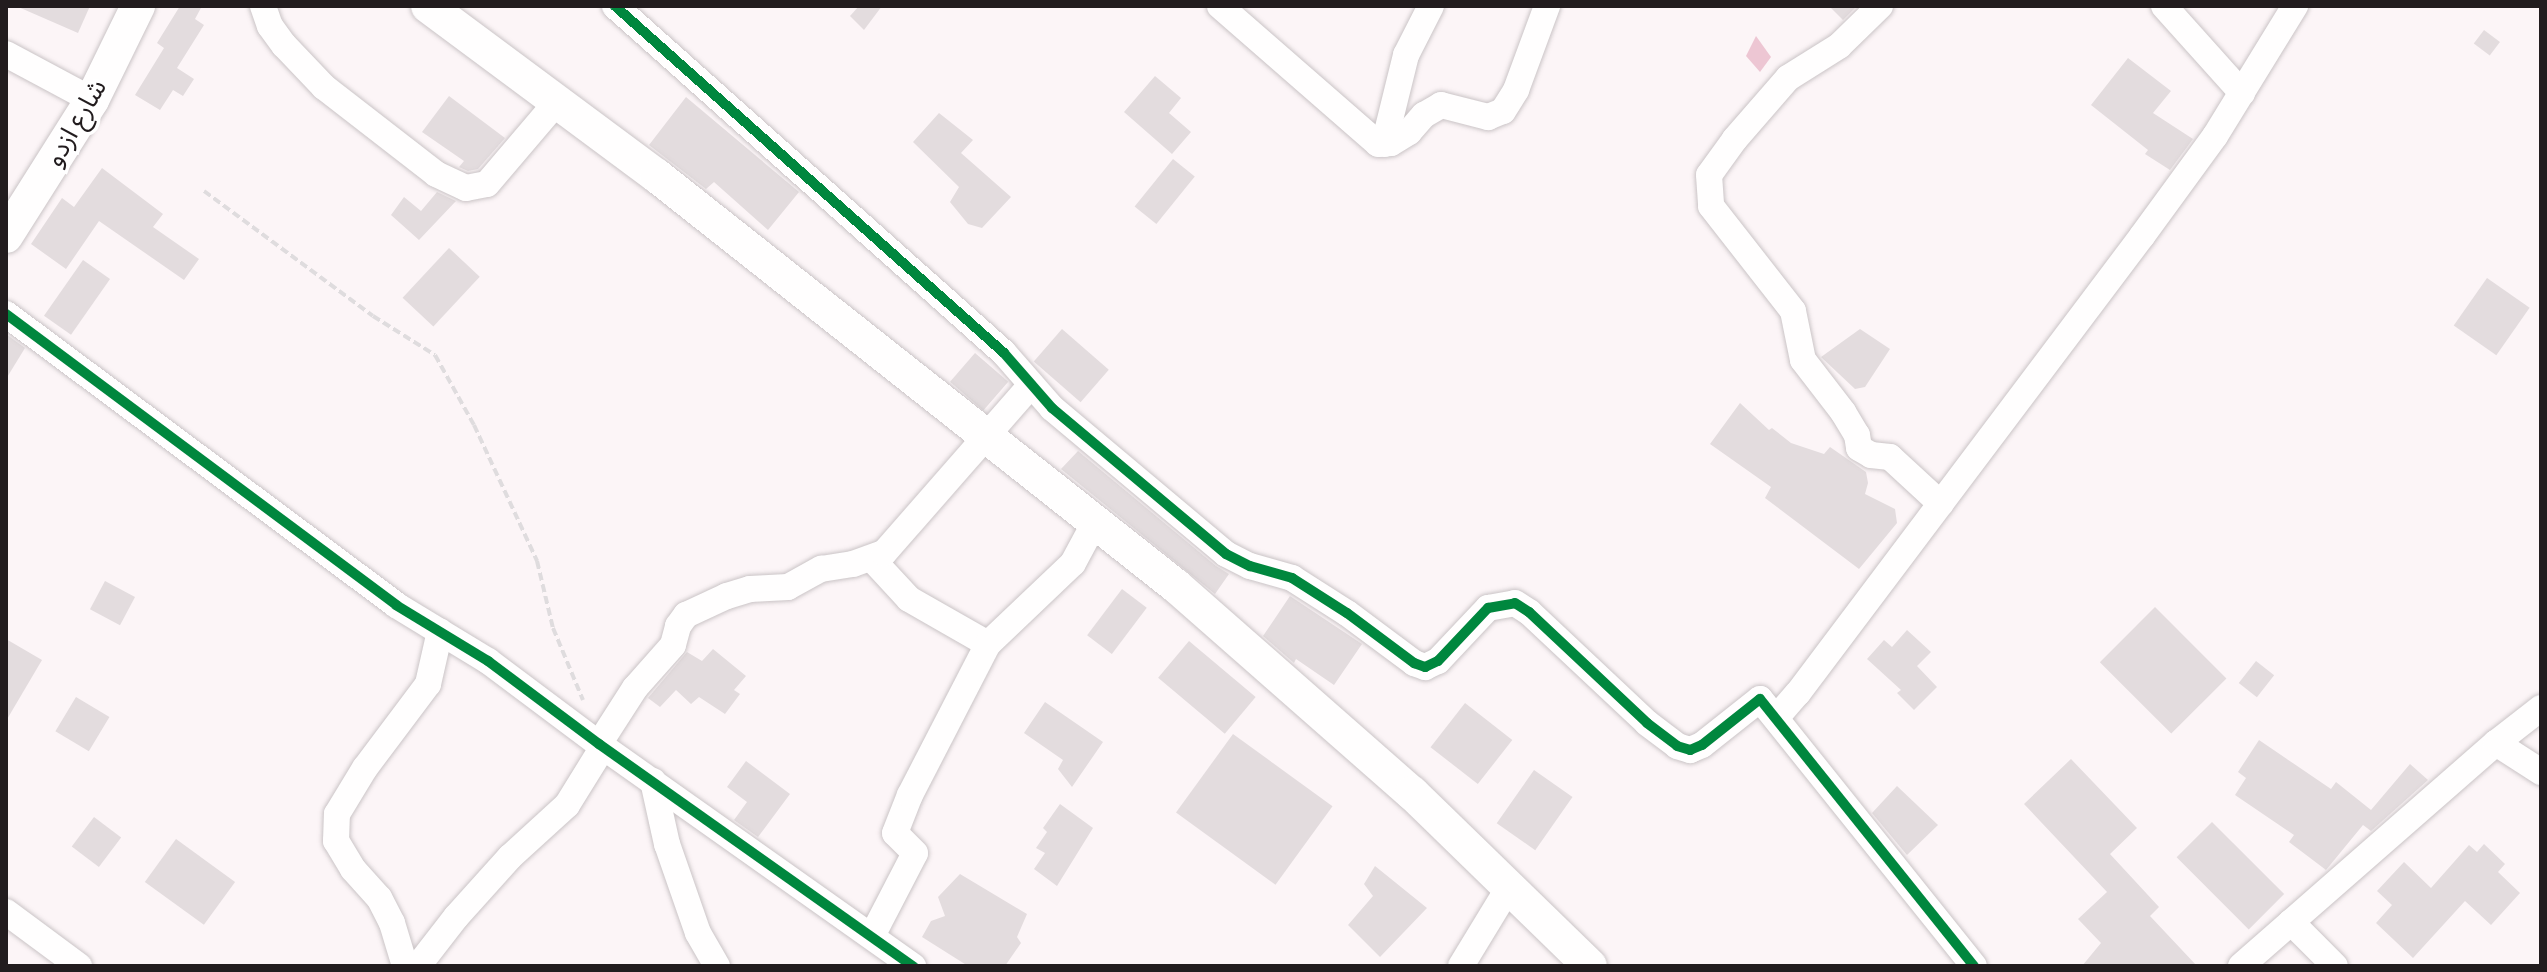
<!DOCTYPE html>
<html>
<head>
<meta charset="utf-8">
<style>
  body { margin:0 }
  #map { position:relative; width:2547px; height:972px; overflow:hidden; background:#fcf5f7; font-family:"Zilla Slab","Noto Sans Arabic",serif }
  div>[style] { position:absolute }
  [style*='--x'] { left:calc(var(--x)*1px); top:calc(var(--y)*1px); width:calc(var(--w)*1px); rotate:calc(var(--a)*1deg) }
  .forest>* { inset:0; background:#edc6d3 }
  .building>* { inset:0; background:#e3dcde; transform-origin:0 0 }
  .path>* { height:4px; margin-top:-2px; transform-origin:0; background:repeating-linear-gradient(90deg,#dfdcde 0 8px,transparent 0 12px) }
  .roads { filter:drop-shadow(0 0 2px #cac4c6) drop-shadow(0 0 2px #cac4c6) }
  .minor>* { height:26px; margin:-13px; padding:0 13px; transform-origin:13px; border-radius:13px; background:#fffefe }
  .tertiary>* { height:34px; margin:-17px; padding:0 17px; transform-origin:17px; border-radius:17px; background:#fffefe }
  .cycleway>* { height:10px; margin:-5px; padding:0 5px; transform-origin:5px; border-radius:5px; background:#00873e }
  span { translate:-50% -50%; white-space:nowrap; text-align:center; line-height:1.15; -webkit-text-stroke:7px #fff; paint-order:stroke }
  .street-label { font-size:26px; color:#221c1e }
  .frame { position:absolute; inset:0; border:8px solid #221c1e; pointer-events:none }
</style>
</head>
<body>
<div id="map">
  <div class="forest">
    <i style="clip-path:polygon(1756px 36px,1771px 57px,1760px 72px,1746px 56px)"></i>
  </div>
  <div class="building">
    <i style="clip-path:polygon(16px 6px,90px 6px,78px 33px)"></i>
    <i style="clip-path:polygon(180px 6px,202px 6px,195px 19px,204px 25px,177px 68px,194px 79px,183px 96px,173px 90px,160px 110px,135px 95px,164px 48px,157px 43px)"></i>
    <i style="clip-path:polygon(859px 6px,882px 6px,864px 30px,850px 16px)"></i>
    <i style="clip-path:polygon(1829px 6px,1857px 6px,1843px 20px)"></i>
    <i style="left:2484px;top:30px;width:20px;height:17px;rotate:37deg"></i>
    <i style="clip-path:polygon(2128px 58px,2171px 91px,2153px 113px,2193px 139px,2170px 170px,2145px 154px,2148px 150px,2091px 105px)"></i>
    <i style="clip-path:polygon(1155px 76px,1181px 98px,1169px 113px,1191px 132px,1172px 154px,1124px 112px)"></i>
    <i style="clip-path:polygon(449px 96px,505px 138px,478px 169px,468px 171px,459px 167px,464px 161px,422px 132px)"></i>
    <i style="clip-path:polygon(686px 97px,799px 192px,768px 230px,714px 182px,706px 189px,649px 145px)"></i>
    <i style="clip-path:polygon(939px 113px,973px 140px,961px 153px,1011px 197px,982px 228px,968px 224px,950px 202px,959px 187px,913px 142px)"></i>
    <i style="left:1173px;top:159px;width:28px;height:61px;rotate:39deg"></i>
    <i style="clip-path:polygon(102px 168px,163px 214px,153px 227px,199px 259px,184px 280px,99px 221px,66px 269px,31px 244px,62px 198px,74px 207px)"></i>
    <i style="clip-path:polygon(437px 192px,456px 201px,419px 240px,391px 215px,404px 197px,421px 211px)"></i>
    <i style="left:449px;top:248px;width:42px;height:68px;rotate:43deg"></i>
    <i style="left:83px;top:260px;width:33px;height:68px;rotate:35deg"></i>
    <i style="left:2487px;top:278px;width:52px;height:58px;rotate:35deg"></i>
    <i style="left:1062px;top:329px;width:62px;height:43px;rotate:41deg"></i>
    <i style="clip-path:polygon(1860px 329px,1890px 349px,1865px 387px,1855px 389px,1821px 357px)"></i>
    <i style="clip-path:polygon(6px 334px,25px 348px,6px 379px)"></i>
    <i style="left:975px;top:353px;width:44px;height:38px;rotate:41deg"></i>
    <i style="clip-path:polygon(1740px 403px,1769px 430px,1772px 428px,1791px 443px,1824px 454px,1830px 447px,1866px 472px,1868px 483px,1865px 494px,1895px 509px,1897px 523px,1859px 569px,1765px 498px,1771px 487px,1710px 444px)"></i>
    <i style="clip-path:polygon(1078px 451px,1216px 566px,1229px 574px,1215px 594px,1061px 469px)"></i>
    <i style="left:105px;top:581px;width:34px;height:32px;rotate:28deg"></i>
    <i style="left:1122px;top:589px;width:31px;height:58px;rotate:37deg"></i>
    <i style="clip-path:polygon(1290px 596px,1362px 644px,1334px 685px,1296px 659px,1294px 663px,1263px 636px)"></i>
    <i style="left:2155px;top:607px;width:101px;height:78px;rotate:45deg"></i>
    <i style="clip-path:polygon(1907px 630px,1931px 652px,1917px 666px,1937px 687px,1914px 710px,1897px 693px,1901px 690px,1867px 659px,1884px 640px,1892px 647px)"></i>
    <i style="clip-path:polygon(6px 639px,42px 660px,6px 721px)"></i>
    <i style="left:1189px;top:641px;width:87px;height:48px;rotate:40deg"></i>
    <i style="clip-path:polygon(713px 649px,746px 676px,734px 690px,740px 694px,725px 714px,699px 697px,691px 704px,676px 690px,660px 707px,648px 698px,687px 652px,702px 661px)"></i>
    <i style="left:2256px;top:661px;width:23px;height:28px;rotate:38deg"></i>
    <i style="left:76px;top:697px;width:39px;height:40px;rotate:31deg"></i>
    <i style="clip-path:polygon(1045px 702px,1103px 742px,1072px 787px,1058px 769px,1063px 760px,1024px 733px)"></i>
    <i style="left:1465px;top:703px;width:60px;height:56px;rotate:38deg"></i>
    <i style="left:1233px;top:734px;width:123px;height:97px;rotate:36deg"></i>
    <i style="clip-path:polygon(2259px 740px,2331px 789px,2336px 782px,2371px 810px,2410px 764px,2428px 780px,2371px 831px,2363px 825px,2326px 870px,2289px 842px,2294px 835px,2235px 795px,2246px 778px,2238px 772px)"></i>
    <i style="clip-path:polygon(2071px 759px,2137px 828px,2110px 854px,2159px 907px,2150px 916px,2197px 966px,2082px 966px,2101px 943px,2078px 919px,2107px 892px,2024px 804px)"></i>
    <i style="clip-path:polygon(746px 761px,790px 794px,758px 837px,734px 820px,747px 802px,727px 787px)"></i>
    <i style="left:1534px;top:770px;width:47px;height:65px;rotate:35deg"></i>
    <i style="clip-path:polygon(1897px 786px,1938px 825px,1907px 855px,1872px 813px)"></i>
    <i style="clip-path:polygon(1060px 804px,1093px 828px,1057px 886px,1034px 869px,1045px 853px,1036px 848px,1047px 832px,1043px 828px)"></i>
    <i style="left:94px;top:817px;width:34px;height:37px;rotate:37deg"></i>
    <i style="left:2212px;top:822px;width:102px;height:50px;rotate:45deg"></i>
    <i style="left:176px;top:839px;width:73px;height:53px;rotate:36deg"></i>
    <i style="clip-path:polygon(2484px 844px,2505px 864px,2498px 872px,2520px 893px,2491px 925px,2465px 901px,2413px 958px,2376px 923px,2392px 905px,2377px 891px,2404px 862px,2431px 888px,2469px 845px,2477px 852px)"></i>
    <i style="clip-path:polygon(1375px 866px,1427px 908px,1380px 957px,1348px 925px,1373px 896px,1364px 884px)"></i>
    <i style="clip-path:polygon(960px 874px,1027px 914px,1017px 937px,1021px 943px,1005px 966px,968px 966px,922px 937px,931px 921px,945px 916px,938px 897px)"></i>
  </div>
  <div class="path">
    <i style="--x:204;--y:191;--w:210;--a:36.5"></i>
    <i style="--x:373;--y:316;--w:73;--a:32.2"></i>
    <i style="--x:435;--y:355;--w:80;--a:60.9"></i>
    <i style="--x:474;--y:425;--w:150;--a:65.1"></i>
    <i style="--x:537;--y:561;--w:69;--a:76.6"></i>
    <i style="--x:553;--y:628;--w:78;--a:67.4"></i>
  </div>
  <div class="roads">
    <div class="minor">
      <i style="--x:263;--y:6;--w:21;--a:71"></i>
      <i style="--x:270;--y:26;--w:24;--a:54"></i>
      <i style="--x:284;--y:45;--w:58;--a:46.4"></i>
      <i style="--x:324;--y:87;--w:142;--a:37.8"></i>
      <i style="--x:436;--y:174;--w:33;--a:25"></i>
      <i style="--x:466;--y:188;--w:21;--a:-11"></i>
      <i style="--x:487;--y:184;--w:106;--a:-49.6"></i>
      <i style="--x:615;--y:6;--w:521;--a:41.73"></i>
      <i style="--x:1004;--y:353;--w:73;--a:48.9"></i>
      <i style="--x:1052;--y:408;--w:227;--a:40"></i>
      <i style="--x:1226;--y:554;--w:27;--a:27"></i>
      <i style="--x:1250;--y:566;--w:44;--a:15.9"></i>
      <i style="--x:1292;--y:578;--w:65;--a:32.5"></i>
      <i style="--x:1347;--y:613;--w:84;--a:36.7"></i>
      <i style="--x:1414;--y:663;--w:12;--a:20"></i>
      <i style="--x:1425;--y:667;--w:14;--a:-25"></i>
      <i style="--x:1438;--y:661;--w:73;--a:-46.7"></i>
      <i style="--x:1488;--y:608;--w:27;--a:-10"></i>
      <i style="--x:1515;--y:603;--w:17;--a:33"></i>
      <i style="--x:1529;--y:612;--w:162;--a:43.2"></i>
      <i style="--x:1647;--y:723;--w:38;--a:37"></i>
      <i style="--x:1677;--y:746;--w:14;--a:17"></i>
      <i style="--x:1690;--y:750;--w:13;--a:-23"></i>
      <i style="--x:1702;--y:745;--w:74;--a:-38.4"></i>
      <i style="--x:1760;--y:699;--w:342;--a:51.3"></i>
      <i style="--x:1220;--y:6;--w:210;--a:41.1"></i>
      <i style="--x:1378;--y:144;--w:13;--a:-4"></i>
      <i style="--x:1391;--y:143;--w:21;--a:-31"></i>
      <i style="--x:1409;--y:132;--w:23;--a:-49"></i>
      <i style="--x:1424;--y:115;--w:20;--a:-30"></i>
      <i style="--x:1441;--y:105;--w:49;--a:14.3"></i>
      <i style="--x:1488;--y:117;--w:16;--a:-22"></i>
      <i style="--x:1503;--y:111;--w:25;--a:-58"></i>
      <i style="--x:1516;--y:90;--w:90;--a:-69.7"></i>
      <i style="--x:1880;--y:6;--w:57;--a:135.7"></i>
      <i style="--x:1839;--y:46;--w:60;--a:147.9"></i>
      <i style="--x:1788;--y:78;--w:81;--a:131"></i>
      <i style="--x:1735;--y:139;--w:44;--a:125.8"></i>
      <i style="--x:1709;--y:175;--w:31;--a:86"></i>
      <i style="--x:1711;--y:206;--w:133;--a:52"></i>
      <i style="--x:1793;--y:311;--w:50;--a:78.5"></i>
      <i style="--x:1803;--y:360;--w:66;--a:52.4"></i>
      <i style="--x:1843;--y:412;--w:27;--a:59"></i>
      <i style="--x:1857;--y:435;--w:13;--a:81"></i>
      <i style="--x:1859;--y:448;--w:14;--a:30"></i>
      <i style="--x:1871;--y:455;--w:19;--a:6"></i>
      <i style="--x:1890;--y:457;--w:69;--a:42.7"></i>
      <i style="--x:2164;--y:6;--w:117;--a:48.1"></i>
      <i style="--x:6;--y:54;--w:98;--a:28.1"></i>
      <i style="--x:1384;--y:144;--w:92;--a:-76.1"></i>
      <i style="--x:1406;--y:55;--w:55;--a:-63"></i>
      <i style="--x:6;--y:314;--w:487;--a:36.7"></i>
      <i style="--x:396;--y:605;--w:108;--a:31.3"></i>
      <i style="--x:488;--y:661;--w:139;--a:36.8"></i>
      <i style="--x:599;--y:744;--w:385;--a:35.3"></i>
      <i style="--x:872;--y:559;--w:54;--a:47.2"></i>
      <i style="--x:909;--y:599;--w:91;--a:29.7"></i>
      <i style="--x:1776;--y:718;--w:33;--a:-49"></i>
      <i style="--x:1798;--y:693;--w:572;--a:-53.03"></i>
      <i style="--x:2142;--y:236;--w:124;--a:-53.9"></i>
      <i style="--x:2215;--y:136;--w:153;--a:-58.4"></i>
      <i style="--x:2496;--y:743;--w:54;--a:32.8"></i>
      <i style="--x:599;--y:744;--w:67;--a:-57.3"></i>
      <i style="--x:635;--y:688;--w:57;--a:-48.5"></i>
      <i style="--x:673;--y:645;--w:20;--a:-75"></i>
      <i style="--x:678;--y:626;--w:14;--a:-54"></i>
      <i style="--x:686;--y:615;--w:45;--a:-24.9"></i>
      <i style="--x:727;--y:596;--w:24;--a:-17"></i>
      <i style="--x:750;--y:589;--w:38;--a:-3"></i>
      <i style="--x:788;--y:587;--w:38;--a:-29"></i>
      <i style="--x:821;--y:569;--w:32;--a:-9"></i>
      <i style="--x:853;--y:564;--w:33;--a:-20"></i>
      <i style="--x:884;--y:553;--w:223;--a:-48.8"></i>
      <i style="--x:653;--y:781;--w:65;--a:77.5"></i>
      <i style="--x:667;--y:844;--w:94;--a:70.8"></i>
      <i style="--x:698;--y:933;--w:38;--a:60"></i>
      <i style="--x:6;--y:912;--w:91;--a:36.5"></i>
      <i style="--x:2291;--y:922;--w:62;--a:45"></i>
      <i style="--x:872;--y:936;--w:93;--a:-62.6"></i>
      <i style="--x:915;--y:853;--w:28;--a:-135"></i>
      <i style="--x:895;--y:833;--w:41;--a:-68.5"></i>
      <i style="--x:910;--y:795;--w:170;--a:-62.7"></i>
      <i style="--x:988;--y:644;--w:117;--a:-43.6"></i>
      <i style="--x:1073;--y:563;--w:47;--a:-61.8"></i>
      <i style="--x:405;--y:966;--w:45;--a:-106.8"></i>
      <i style="--x:392;--y:923;--w:28;--a:-117"></i>
      <i style="--x:379;--y:898;--w:39;--a:-132"></i>
      <i style="--x:353;--y:869;--w:33;--a:-121"></i>
      <i style="--x:336;--y:841;--w:27;--a:-88"></i>
      <i style="--x:337;--y:814;--w:54;--a:-58.7"></i>
      <i style="--x:365;--y:768;--w:105;--a:-53.1"></i>
      <i style="--x:428;--y:684;--w:54;--a:-77.2"></i>
      <i style="--x:418;--y:966;--w:62;--a:-52.2"></i>
      <i style="--x:456;--y:917;--w:81;--a:-48"></i>
      <i style="--x:510;--y:857;--w:77;--a:-42.4"></i>
      <i style="--x:567;--y:805;--w:68;--a:-58.2"></i>
      <i style="--x:1461;--y:966;--w:92;--a:-58.7"></i>
      <i style="--x:2241;--y:966;--w:339;--a:-41.2"></i>
      <i style="--x:2496;--y:743;--w:57;--a:-37.9"></i>
    </div>
    <div class="tertiary">
      <i style="--x:428;--y:6;--w:285;--a:36.6"></i>
      <i style="--x:657;--y:176;--w:661;--a:38.31"></i>
      <i style="--x:1176;--y:586;--w:314;--a:41.3"></i>
      <i style="--x:1412;--y:793;--w:248;--a:44.2"></i>
      <i style="--x:6;--y:236;--w:161;--a:-57.7"></i>
      <i style="--x:92;--y:100;--w:105;--a:-63.9"></i>
    </div>
  </div>
  <div class="cycleway">
    <i style="--x:615;--y:6;--w:521;--a:41.73"></i>
    <i style="--x:1004;--y:353;--w:73;--a:48.9"></i>
    <i style="--x:1052;--y:408;--w:227;--a:40"></i>
    <i style="--x:1226;--y:554;--w:27;--a:27"></i>
    <i style="--x:1250;--y:566;--w:44;--a:15.9"></i>
    <i style="--x:1292;--y:578;--w:65;--a:32.5"></i>
    <i style="--x:1347;--y:613;--w:84;--a:36.7"></i>
    <i style="--x:1414;--y:663;--w:12;--a:20"></i>
    <i style="--x:1425;--y:667;--w:14;--a:-25"></i>
    <i style="--x:1438;--y:661;--w:73;--a:-46.7"></i>
    <i style="--x:1488;--y:608;--w:27;--a:-10"></i>
    <i style="--x:1515;--y:603;--w:17;--a:33"></i>
    <i style="--x:1529;--y:612;--w:162;--a:43.2"></i>
    <i style="--x:1647;--y:723;--w:38;--a:37"></i>
    <i style="--x:1677;--y:746;--w:14;--a:17"></i>
    <i style="--x:1690;--y:750;--w:13;--a:-23"></i>
    <i style="--x:1702;--y:745;--w:74;--a:-38.4"></i>
    <i style="--x:1760;--y:699;--w:342;--a:51.3"></i>
    <i style="--x:6;--y:314;--w:487;--a:36.7"></i>
    <i style="--x:396;--y:605;--w:108;--a:31.3"></i>
    <i style="--x:488;--y:661;--w:139;--a:36.8"></i>
    <i style="--x:599;--y:744;--w:385;--a:35.3"></i>
  </div>
  <div class="street-label">
    <span style="left:76px;top:123px;rotate:-60deg">شارع ازدو</span>
  </div>
  <div class="frame"></div>
</div>
</body>
</html>
